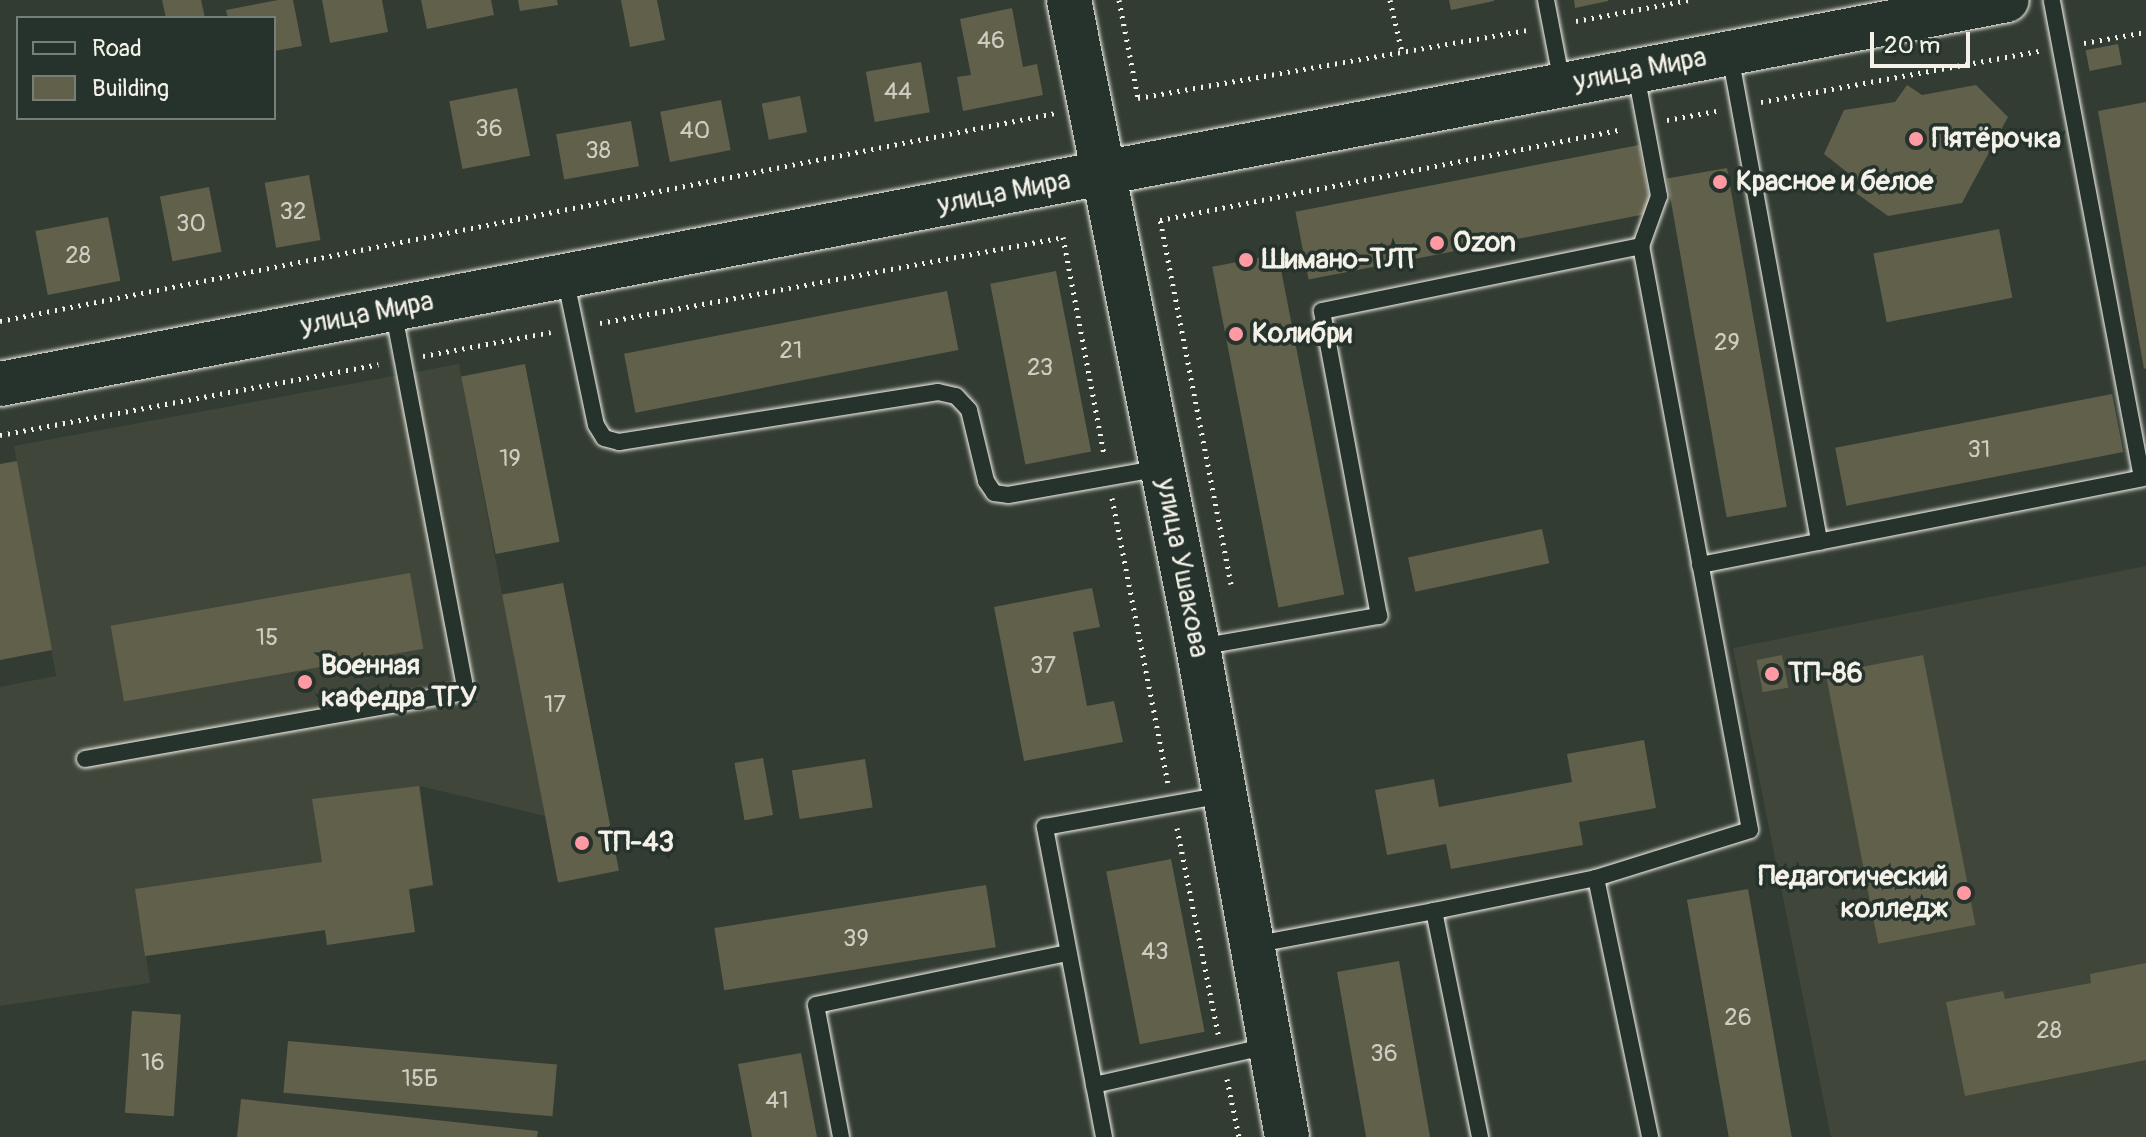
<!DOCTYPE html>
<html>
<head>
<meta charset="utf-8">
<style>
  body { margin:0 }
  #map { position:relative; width:2146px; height:1137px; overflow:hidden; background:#323c33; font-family:Pangolin,sans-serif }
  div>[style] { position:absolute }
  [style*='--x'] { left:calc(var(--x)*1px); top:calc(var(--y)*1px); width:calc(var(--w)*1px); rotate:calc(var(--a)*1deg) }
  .built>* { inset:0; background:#40473a }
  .building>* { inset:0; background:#61604b; transform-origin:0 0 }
  .path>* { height:5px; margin-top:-2.5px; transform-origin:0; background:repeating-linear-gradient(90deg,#f4f1e8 0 2px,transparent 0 8px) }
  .roads { filter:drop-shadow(0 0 2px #f4f1e8) drop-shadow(0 0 2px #f4f1e8) }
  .lane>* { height:16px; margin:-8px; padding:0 8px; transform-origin:8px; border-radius:8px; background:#26332d }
  .secondary>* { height:44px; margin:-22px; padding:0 22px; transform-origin:22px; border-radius:22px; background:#26332d }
  .dots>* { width:22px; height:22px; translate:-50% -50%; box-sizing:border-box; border:4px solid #26332d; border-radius:50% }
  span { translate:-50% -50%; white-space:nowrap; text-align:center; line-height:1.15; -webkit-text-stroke:7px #26332d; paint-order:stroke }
  .number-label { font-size:24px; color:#cfcdc1 }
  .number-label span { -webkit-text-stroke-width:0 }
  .street-label { font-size:28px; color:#f4f1e8 }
  .poi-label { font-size:28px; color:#f4f1e8; font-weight:700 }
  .left { translate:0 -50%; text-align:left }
  .right { translate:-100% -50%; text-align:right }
  .legend { position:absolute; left:16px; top:16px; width:260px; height:104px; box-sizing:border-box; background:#26332d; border:2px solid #787f78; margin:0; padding:10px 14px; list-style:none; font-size:24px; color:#f4f1e8 }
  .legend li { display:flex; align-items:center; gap:16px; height:40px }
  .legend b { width:40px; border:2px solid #787f78 }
  .scale { position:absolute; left:1870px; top:32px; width:100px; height:36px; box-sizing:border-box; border:4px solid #f4f1e8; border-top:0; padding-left:10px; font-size:24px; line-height:28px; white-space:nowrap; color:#f4f1e8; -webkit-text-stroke:6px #26332d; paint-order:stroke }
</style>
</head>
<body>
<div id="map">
  <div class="built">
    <i style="clip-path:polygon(459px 364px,502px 594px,563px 583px,619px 871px,558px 883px,545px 816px,420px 786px,433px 885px,409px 890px,415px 932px,327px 945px,325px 930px,146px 956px,150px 983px,0 1006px,0 687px,56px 676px,14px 446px)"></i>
    <i style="clip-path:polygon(2146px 566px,2146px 1137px,1831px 1137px,1733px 648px)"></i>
  </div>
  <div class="building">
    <i style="clip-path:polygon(162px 0,201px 0,205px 18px,166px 18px)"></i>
    <i style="clip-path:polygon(278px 0,293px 0,302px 46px,274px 51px,274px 18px,228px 18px,226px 10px)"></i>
    <i style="clip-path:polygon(322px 0,382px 0,388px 32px,330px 43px)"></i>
    <i style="clip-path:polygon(421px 0,491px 0,494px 15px,427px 29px)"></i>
    <i style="clip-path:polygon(518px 0,557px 0,558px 5px,520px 11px)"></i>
    <i style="clip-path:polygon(621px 0,657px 0,665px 40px,630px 47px)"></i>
    <i style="clip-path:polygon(1449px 0,1494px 0,1494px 1px,1451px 10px)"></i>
    <i style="clip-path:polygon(1574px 0,1608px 0,1608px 1px,1575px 8px)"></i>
    <i style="clip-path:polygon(1012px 8px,1023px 67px,1037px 64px,1043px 95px,963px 111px,957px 77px,971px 75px,960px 19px)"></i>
    <i style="left:2118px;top:44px;width:21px;height:33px;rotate:79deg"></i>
    <i style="left:921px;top:62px;width:51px;height:56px;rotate:80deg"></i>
    <i style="clip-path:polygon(1907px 85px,1922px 95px,1976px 85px,2008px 117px,1962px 203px,1888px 216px,1856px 193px,1862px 184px,1824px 154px,1844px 110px,1895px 102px)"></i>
    <i style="left:517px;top:88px;width:69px;height:69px;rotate:79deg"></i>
    <i style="left:800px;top:96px;width:37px;height:39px;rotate:79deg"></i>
    <i style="left:721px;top:100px;width:51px;height:62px;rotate:79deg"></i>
    <i style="clip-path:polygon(2146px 102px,2146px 368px,2144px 369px,2098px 111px)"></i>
    <i style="left:631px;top:121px;width:46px;height:76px;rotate:80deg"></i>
    <i style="left:1639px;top:145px;width:69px;height:350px;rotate:79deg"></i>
    <i style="left:1727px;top:168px;width:344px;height:61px;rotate:80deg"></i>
    <i style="left:309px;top:175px;width:66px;height:45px;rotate:80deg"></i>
    <i style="left:209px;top:187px;width:66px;height:50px;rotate:79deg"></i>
    <i style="left:108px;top:217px;width:65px;height:74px;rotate:79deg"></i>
    <i style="left:1999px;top:229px;width:70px;height:128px;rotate:79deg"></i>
    <i style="left:1278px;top:254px;width:347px;height:67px;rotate:79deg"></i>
    <i style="left:1056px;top:271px;width:184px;height:67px;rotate:79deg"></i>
    <i style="left:947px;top:291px;width:60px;height:329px;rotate:79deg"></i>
    <i style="left:525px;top:364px;width:181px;height:65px;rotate:79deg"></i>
    <i style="left:2112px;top:394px;width:59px;height:282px;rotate:79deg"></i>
    <i style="clip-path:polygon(17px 461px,52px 650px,0 660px,0 464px)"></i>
    <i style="left:1542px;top:529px;width:35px;height:137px;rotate:78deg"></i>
    <i style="left:410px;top:573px;width:77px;height:304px;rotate:80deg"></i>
    <i style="left:563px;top:583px;width:293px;height:62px;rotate:79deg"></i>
    <i style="clip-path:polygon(1092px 588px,1100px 627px,1073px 632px,1087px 706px,1114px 701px,1123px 742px,1024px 761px,994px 607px)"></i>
    <i style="left:1782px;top:655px;width:33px;height:26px;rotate:79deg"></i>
    <i style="left:1923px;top:655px;width:275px;height:99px;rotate:79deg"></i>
    <i style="clip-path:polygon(1644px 740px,1656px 808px,1579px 822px,1583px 845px,1451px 869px,1446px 844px,1387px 855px,1375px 790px,1434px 779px,1439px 807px,1572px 782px,1567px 754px)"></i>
    <i style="left:763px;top:758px;width:58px;height:29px;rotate:80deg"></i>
    <i style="left:865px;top:759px;width:49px;height:74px;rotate:81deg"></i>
    <i style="clip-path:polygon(419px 786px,433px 885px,409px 889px,415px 932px,327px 945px,325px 930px,145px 956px,135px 889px,322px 862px,312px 799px)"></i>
    <i style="left:1171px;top:859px;width:176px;height:66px;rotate:79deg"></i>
    <i style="left:986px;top:885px;width:63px;height:275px;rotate:81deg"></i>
    <i style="left:1748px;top:889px;width:252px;height:62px;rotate:80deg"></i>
    <i style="left:1399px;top:961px;width:179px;height:63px;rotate:80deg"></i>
    <i style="clip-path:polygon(2146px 963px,2146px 1060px,1965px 1096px,1946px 1002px,2003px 991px,2005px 999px,2091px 983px,2090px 974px)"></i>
    <i style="left:132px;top:1011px;width:49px;height:102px;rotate:4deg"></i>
    <i style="left:288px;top:1041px;width:270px;height:52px;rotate:5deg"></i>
    <i style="clip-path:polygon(801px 1053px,817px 1137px,752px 1137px,738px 1064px)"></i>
    <i style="clip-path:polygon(241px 1099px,538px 1131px,537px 1137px,237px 1137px)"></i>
  </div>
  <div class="path">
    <i style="--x:1119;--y:0;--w:100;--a:79"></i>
    <i style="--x:1138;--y:98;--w:394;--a:-9.9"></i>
    <i style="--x:1390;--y:0;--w:53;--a:77"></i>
    <i style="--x:1576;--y:21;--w:115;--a:-10.5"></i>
    <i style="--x:2084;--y:43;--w:63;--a:-10.1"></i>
    <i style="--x:1761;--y:102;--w:283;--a:-10.4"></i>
    <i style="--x:1667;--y:120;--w:50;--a:-10.4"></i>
    <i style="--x:0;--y:321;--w:1075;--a:-11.15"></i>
    <i style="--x:600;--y:323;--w:471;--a:-10.5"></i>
    <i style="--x:1063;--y:237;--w:220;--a:79.3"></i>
    <i style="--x:423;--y:356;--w:130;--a:-10.6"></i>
    <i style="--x:0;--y:435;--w:385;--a:-10.6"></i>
    <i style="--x:1112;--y:498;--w:290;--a:78.9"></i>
    <i style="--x:1231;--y:584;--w:371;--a:-101"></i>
    <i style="--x:1160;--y:220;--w:471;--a:-11.1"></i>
    <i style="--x:1177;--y:828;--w:210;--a:78.7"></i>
    <i style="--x:1227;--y:1079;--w:59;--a:78.3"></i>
  </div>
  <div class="roads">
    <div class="lane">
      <i style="--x:1546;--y:0;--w:85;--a:79.1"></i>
      <i style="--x:1730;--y:55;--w:495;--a:79.6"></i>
      <i style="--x:565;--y:277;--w:151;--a:78.2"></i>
      <i style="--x:596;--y:425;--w:15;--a:58"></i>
      <i style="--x:604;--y:438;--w:16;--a:15"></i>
      <i style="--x:619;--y:442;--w:323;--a:-8.9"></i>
      <i style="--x:938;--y:392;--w:18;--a:13"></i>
      <i style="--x:956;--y:396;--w:19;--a:47"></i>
      <i style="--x:969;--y:410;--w:73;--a:76.5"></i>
      <i style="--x:986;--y:481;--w:14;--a:56"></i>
      <i style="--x:994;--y:493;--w:14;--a:8"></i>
      <i style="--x:1008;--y:495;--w:155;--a:-10"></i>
      <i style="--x:1700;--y:565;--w:450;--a:-11.1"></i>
      <i style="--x:2142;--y:478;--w:486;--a:-100.7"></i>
      <i style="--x:1199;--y:647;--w:183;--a:-9.8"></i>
      <i style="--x:1379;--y:616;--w:310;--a:-100.6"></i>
      <i style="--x:1322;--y:311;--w:326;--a:-11.5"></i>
      <i style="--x:85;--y:759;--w:387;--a:-10"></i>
      <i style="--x:466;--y:692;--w:388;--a:-100.8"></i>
      <i style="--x:1596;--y:878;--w:265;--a:78.2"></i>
      <i style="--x:1434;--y:911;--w:165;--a:-11.5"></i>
      <i style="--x:1596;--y:878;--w:161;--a:-17.3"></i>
      <i style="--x:1750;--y:830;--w:594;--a:-100.57"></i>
      <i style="--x:1641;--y:246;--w:53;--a:-70.2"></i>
      <i style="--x:1659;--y:196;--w:124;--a:-100.7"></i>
      <i style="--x:1253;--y:945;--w:184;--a:-10.6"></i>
      <i style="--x:1434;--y:911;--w:231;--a:78.5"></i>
      <i style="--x:1094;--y:1085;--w:178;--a:-12.6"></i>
      <i style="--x:841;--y:1137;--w:134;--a:-100.7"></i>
      <i style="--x:816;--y:1005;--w:256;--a:-11.7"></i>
      <i style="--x:1104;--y:1137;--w:316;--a:-100.8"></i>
      <i style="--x:1045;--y:827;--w:181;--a:-10.2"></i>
    </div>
    <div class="secondary">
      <i style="--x:1069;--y:0;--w:660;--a:78.72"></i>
      <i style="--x:1198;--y:647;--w:498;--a:79.7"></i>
      <i style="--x:0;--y:384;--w:2043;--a:-10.83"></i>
    </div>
  </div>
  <div class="dots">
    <i style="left:1916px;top:139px;background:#ff9aa2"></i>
    <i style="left:1720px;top:182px;background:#ff9aa2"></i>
    <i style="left:1437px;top:243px;background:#ff9aa2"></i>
    <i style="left:1246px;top:260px;background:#ff9aa2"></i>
    <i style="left:1236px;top:334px;background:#ff9aa2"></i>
    <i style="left:1772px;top:674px;background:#ff9aa2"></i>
    <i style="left:305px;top:682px;background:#ff9aa2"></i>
    <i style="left:582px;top:843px;background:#ff9aa2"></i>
    <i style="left:1964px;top:893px;background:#ff9aa2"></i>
  </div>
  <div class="number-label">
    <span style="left:991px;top:41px">46</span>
    <span style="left:898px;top:92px">44</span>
    <span style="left:489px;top:129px">36</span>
    <span style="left:695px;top:131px">40</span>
    <span style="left:598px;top:151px">38</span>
    <span style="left:293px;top:212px">32</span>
    <span style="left:191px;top:224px">30</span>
    <span style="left:78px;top:256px">28</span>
    <span style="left:1727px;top:343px">29</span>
    <span style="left:791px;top:351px">21</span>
    <span style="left:1040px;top:368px">23</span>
    <span style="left:1979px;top:450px">31</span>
    <span style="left:510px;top:459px">19</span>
    <span style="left:267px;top:638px">15</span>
    <span style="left:1043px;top:666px">37</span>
    <span style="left:555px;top:705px">17</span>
    <span style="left:856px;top:939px">39</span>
    <span style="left:1155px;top:952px">43</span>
    <span style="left:1738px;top:1018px">26</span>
    <span style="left:2049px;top:1031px">28</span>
    <span style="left:1384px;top:1054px">36</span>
    <span style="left:153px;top:1063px">16</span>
    <span style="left:420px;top:1079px">15Б</span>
    <span style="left:777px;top:1101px">41</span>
  </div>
  <div class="street-label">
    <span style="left:1640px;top:70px;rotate:-11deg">улица Мира</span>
    <span style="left:1004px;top:193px;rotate:-11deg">улица Мира</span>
    <span style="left:367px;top:314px;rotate:-11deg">улица Мира</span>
    <span style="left:1182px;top:568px;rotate:79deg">улица Ушакова</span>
  </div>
  <div class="poi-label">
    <span class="left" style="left:1932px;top:139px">Пятёрочка</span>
    <span class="left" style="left:1736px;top:182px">Красное и белое</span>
    <span class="left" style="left:1453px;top:243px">Ozon</span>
    <span class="left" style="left:1262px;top:260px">Шимано-ТЛТ</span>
    <span class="left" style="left:1252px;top:334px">Колибри</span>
    <span class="left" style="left:321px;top:682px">Военная<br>кафедра ТГУ</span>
    <span class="left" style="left:1788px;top:674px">ТП-86</span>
    <span class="left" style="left:598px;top:843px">ТП-43</span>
    <span class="right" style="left:1948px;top:893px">Педагогический<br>колледж</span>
  </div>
  <ul class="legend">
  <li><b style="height:10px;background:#26332d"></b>Road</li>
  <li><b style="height:22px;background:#61604b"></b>Building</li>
  </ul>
  <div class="scale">20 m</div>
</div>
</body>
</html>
